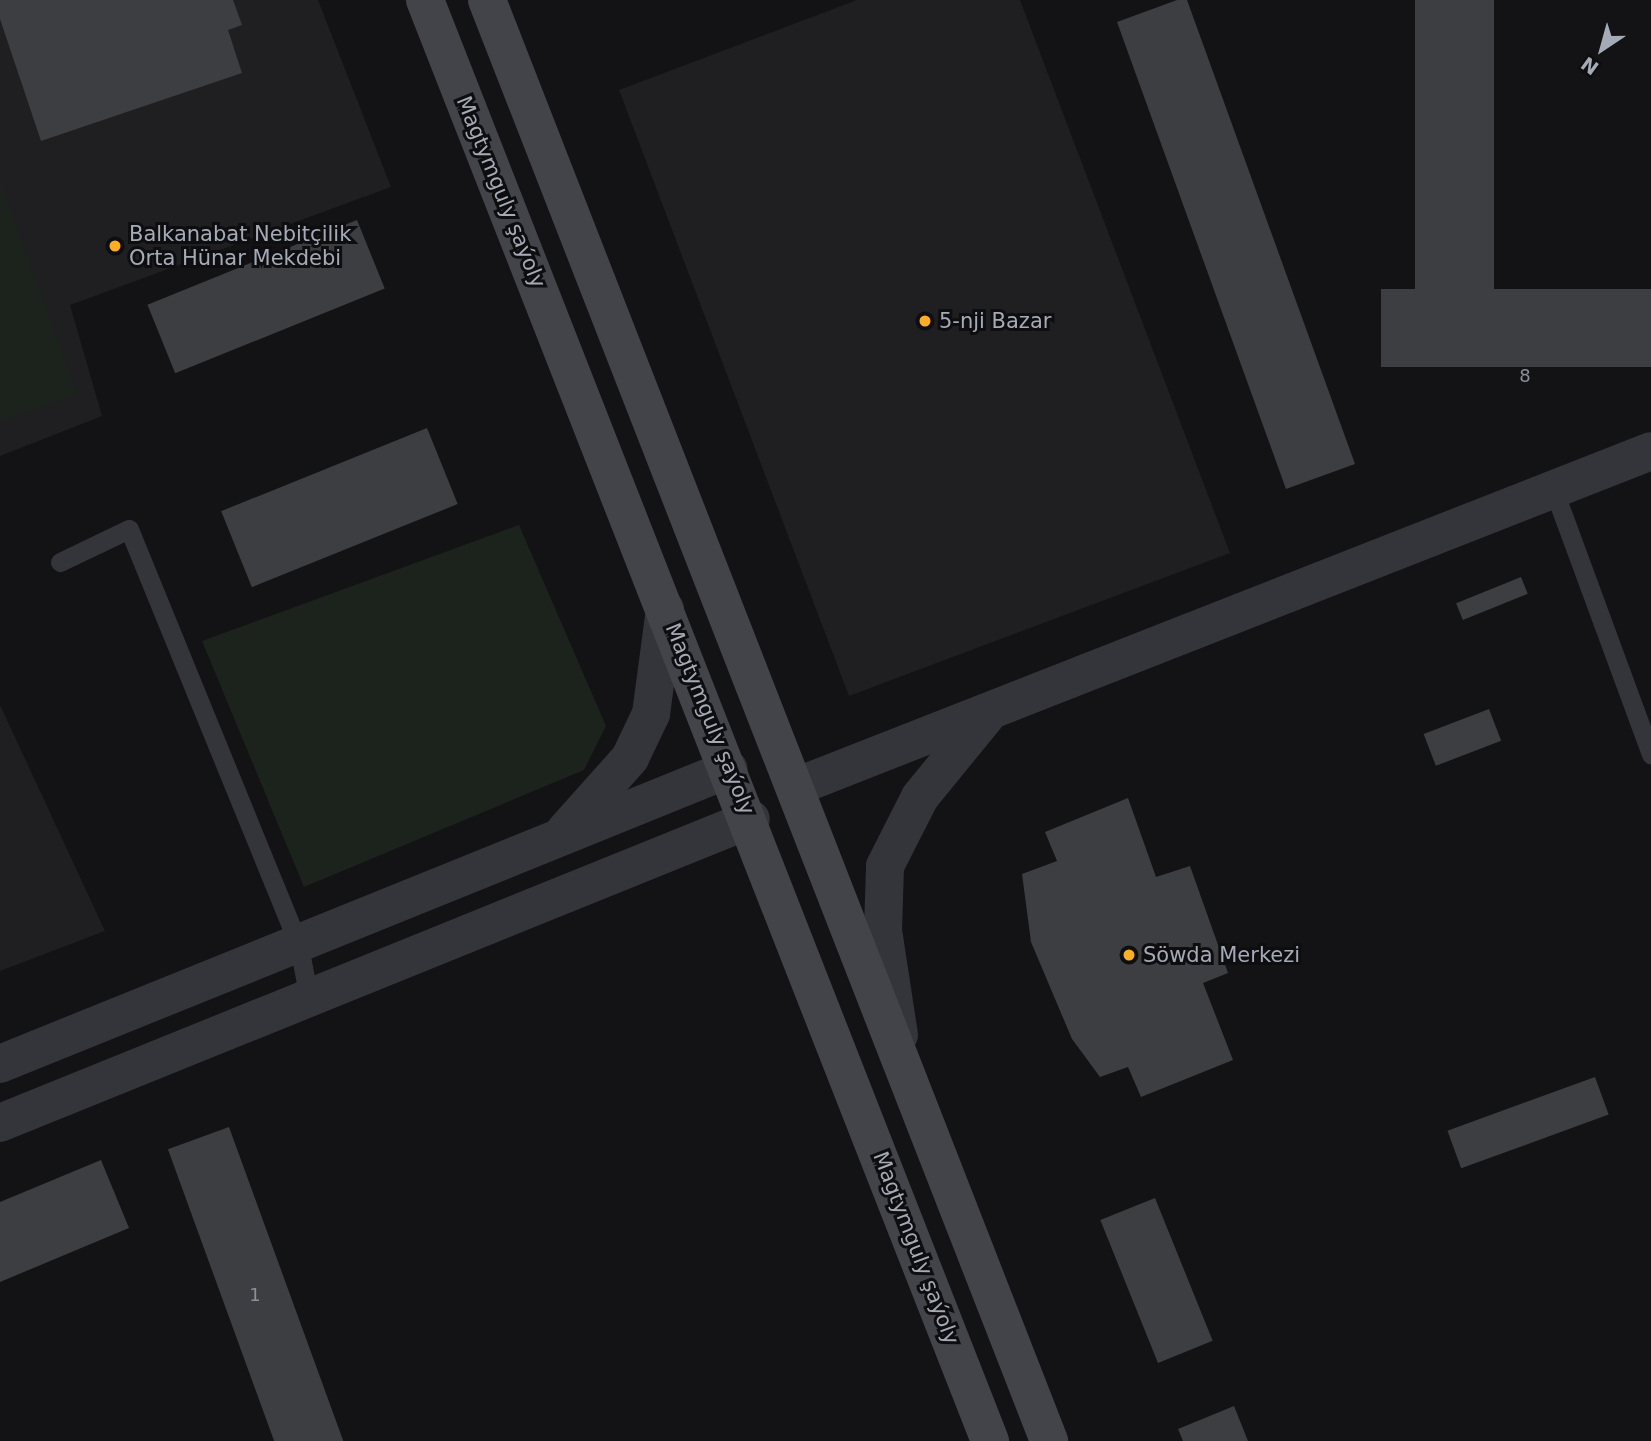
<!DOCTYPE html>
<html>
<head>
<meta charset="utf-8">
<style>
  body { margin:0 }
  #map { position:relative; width:1651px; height:1441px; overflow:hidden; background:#131315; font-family:"DejaVu Sans",sans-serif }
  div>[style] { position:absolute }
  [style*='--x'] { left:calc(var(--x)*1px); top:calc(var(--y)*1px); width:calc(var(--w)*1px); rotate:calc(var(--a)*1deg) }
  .built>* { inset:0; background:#1f1f22 }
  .green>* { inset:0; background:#1b231c }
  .building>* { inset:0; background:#3d3e42; transform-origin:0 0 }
  .lane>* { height:19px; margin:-9.5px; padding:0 9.5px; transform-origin:9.5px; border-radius:9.5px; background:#34353a }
  .street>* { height:38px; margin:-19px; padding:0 19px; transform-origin:19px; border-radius:19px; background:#34353a }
  .secondary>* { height:38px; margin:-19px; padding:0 19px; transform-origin:19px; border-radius:19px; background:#42444a }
  .dots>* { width:19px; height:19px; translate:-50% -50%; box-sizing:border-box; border:4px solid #0e0e10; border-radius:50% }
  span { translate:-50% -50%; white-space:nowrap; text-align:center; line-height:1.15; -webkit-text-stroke:6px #0e0e10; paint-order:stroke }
  .number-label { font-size:18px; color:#8a8f99 }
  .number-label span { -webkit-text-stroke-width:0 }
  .street-label { font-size:21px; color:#a4aab6 }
  .poi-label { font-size:21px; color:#a4aab6 }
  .left { translate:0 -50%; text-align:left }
  .north { position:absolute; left:1567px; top:14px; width:70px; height:70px; -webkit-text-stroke:5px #0e0e10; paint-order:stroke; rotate:216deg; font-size:19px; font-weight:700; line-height:28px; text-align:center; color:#a4aab6 }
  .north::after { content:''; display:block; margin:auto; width:24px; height:32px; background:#a4aab6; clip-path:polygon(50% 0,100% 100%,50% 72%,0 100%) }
</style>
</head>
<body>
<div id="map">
  <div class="built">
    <i style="clip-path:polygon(0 0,318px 0,391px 187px,70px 305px,102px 416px,0 456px)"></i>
    <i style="clip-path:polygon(857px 0,1020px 0,1230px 553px,849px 696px,619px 90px)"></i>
    <i style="clip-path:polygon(0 705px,105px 931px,0 971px)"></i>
  </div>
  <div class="green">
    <i style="clip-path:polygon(0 182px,77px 394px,0 422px)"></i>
    <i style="clip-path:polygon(519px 525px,606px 726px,584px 770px,304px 887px,202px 641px)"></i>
  </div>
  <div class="building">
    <i style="clip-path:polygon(0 0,233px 0,242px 25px,228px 30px,242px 73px,41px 141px,0 19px)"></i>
    <i style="clip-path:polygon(1177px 0,1187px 0,1355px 464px,1286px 489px,1117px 22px)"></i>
    <i style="left:1415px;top:0;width:79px;height:292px"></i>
    <i style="left:357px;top:220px;width:74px;height:226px;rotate:68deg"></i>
    <i style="left:1651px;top:289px;width:78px;height:270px;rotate:90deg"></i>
    <i style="left:427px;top:428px;width:82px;height:222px;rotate:68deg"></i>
    <i style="left:1521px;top:577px;width:18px;height:70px;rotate:68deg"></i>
    <i style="left:1489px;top:709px;width:34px;height:70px;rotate:69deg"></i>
    <i style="clip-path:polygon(1128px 798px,1156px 877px,1190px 866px,1228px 973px,1203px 983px,1233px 1060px,1141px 1097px,1128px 1067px,1100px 1077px,1072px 1039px,1031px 942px,1022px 874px,1057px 861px,1045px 832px)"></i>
    <i style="left:1595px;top:1077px;width:40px;height:157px;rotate:70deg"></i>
    <i style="left:229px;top:1127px;width:334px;height:65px;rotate:70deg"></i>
    <i style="clip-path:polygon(101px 1160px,129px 1228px,0 1282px,0 1202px)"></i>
    <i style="left:1155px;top:1198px;width:154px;height:59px;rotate:68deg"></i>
    <i style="clip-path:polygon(1234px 1406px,1248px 1441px,1183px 1441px,1178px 1429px)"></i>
  </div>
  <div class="lane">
    <i style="--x:1553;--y:488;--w:284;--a:69.8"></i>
    <i style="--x:60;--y:562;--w:76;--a:-25.6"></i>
    <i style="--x:129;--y:529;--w:450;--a:67.8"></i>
    <i style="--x:299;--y:946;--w:54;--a:79.3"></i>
  </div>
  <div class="street">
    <i style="--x:798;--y:786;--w:916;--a:-21.44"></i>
    <i style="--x:565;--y:831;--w:98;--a:-48.3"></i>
    <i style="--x:630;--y:758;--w:49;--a:-64.5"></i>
    <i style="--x:651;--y:714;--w:106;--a:-82.4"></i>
    <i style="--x:899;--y:1035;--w:106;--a:-98.7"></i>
    <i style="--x:883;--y:930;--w:64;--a:-88.2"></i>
    <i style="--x:885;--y:866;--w:77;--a:-63.1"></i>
    <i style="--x:920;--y:797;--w:104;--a:-50.8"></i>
    <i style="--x:0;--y:1064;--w:786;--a:-22.03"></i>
    <i style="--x:0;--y:1123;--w:810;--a:-22.04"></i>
  </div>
  <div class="secondary">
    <i style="--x:425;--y:0;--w:1548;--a:68.59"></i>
    <i style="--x:487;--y:0;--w:1547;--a:68.69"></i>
  </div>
  <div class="dots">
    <i style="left:115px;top:246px;background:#fbae24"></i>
    <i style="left:925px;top:321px;background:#fbae24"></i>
    <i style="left:1129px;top:955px;background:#fbae24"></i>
  </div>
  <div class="number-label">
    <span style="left:1525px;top:376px">8</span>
    <span style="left:255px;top:1295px">1</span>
  </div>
  <div class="street-label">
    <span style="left:501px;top:192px;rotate:68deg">Magtymguly şaýoly</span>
    <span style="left:710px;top:719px;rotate:68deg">Magtymguly şaýoly</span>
    <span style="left:916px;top:1248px;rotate:69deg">Magtymguly şaýoly</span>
  </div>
  <div class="poi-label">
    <span class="left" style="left:129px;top:246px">Balkanabat Nebitçilik<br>Orta Hünar Mekdebi</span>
    <span class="left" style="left:939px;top:321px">5-nji Bazar</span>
    <span class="left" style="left:1143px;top:955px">Söwda Merkezi</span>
  </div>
  <div class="north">N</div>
</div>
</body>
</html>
